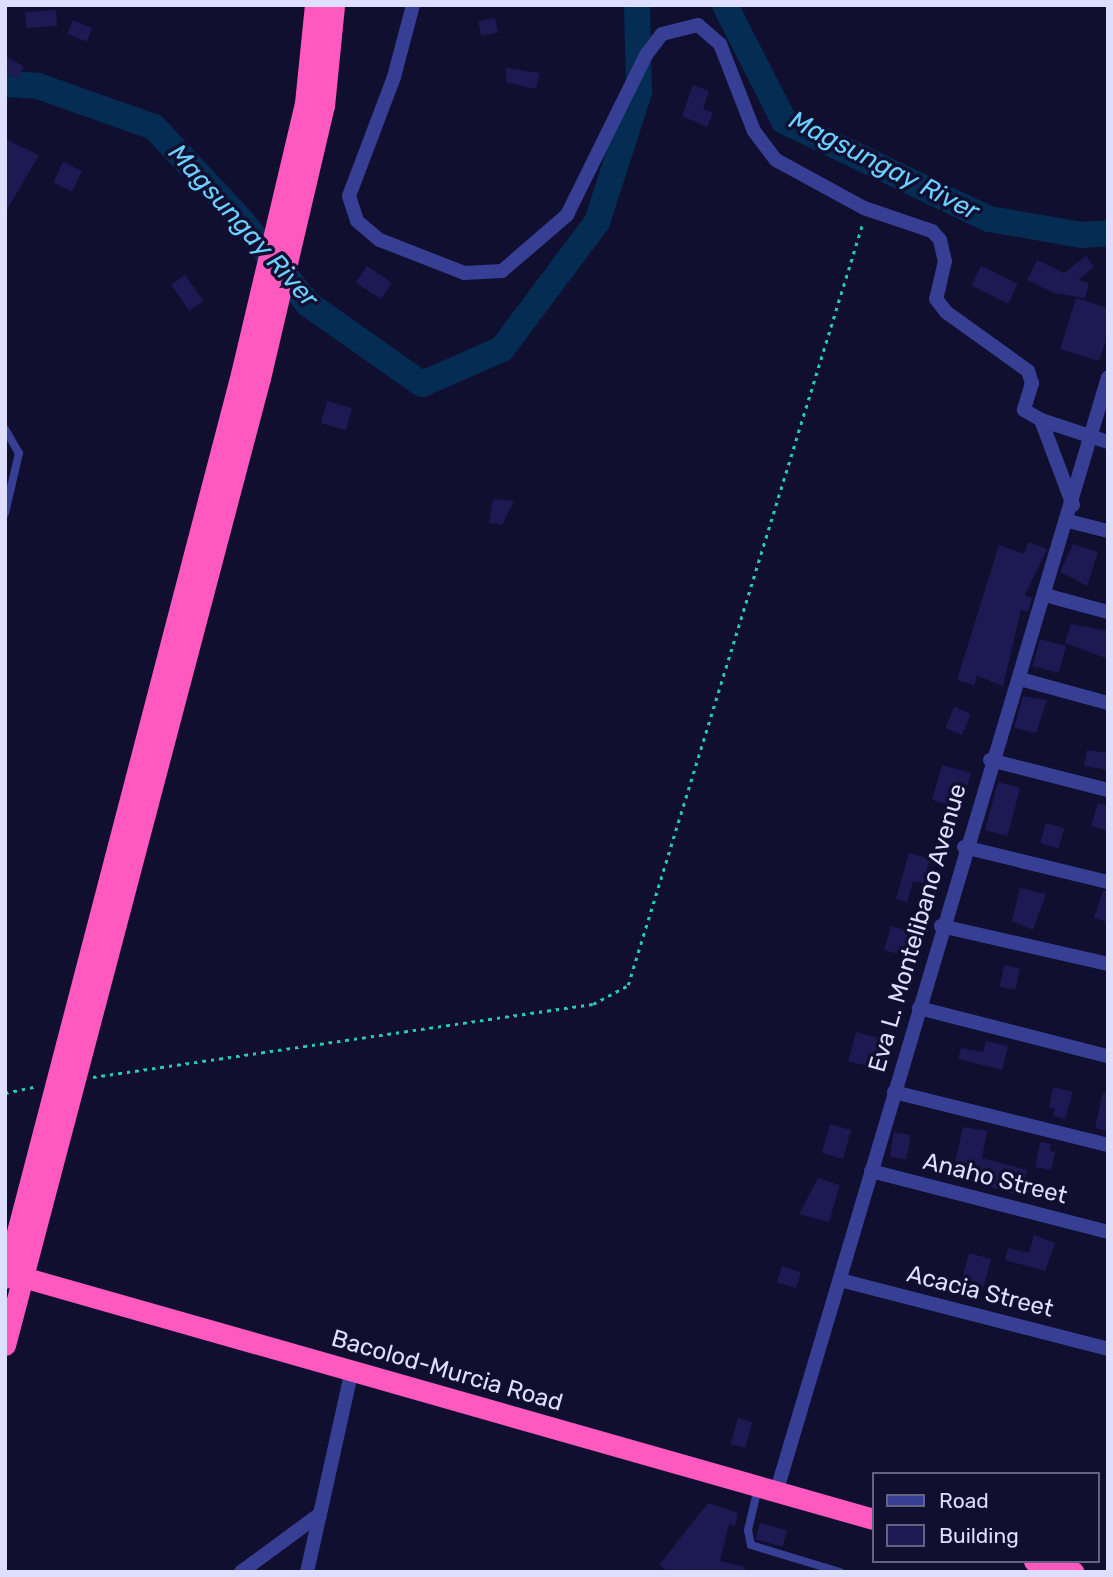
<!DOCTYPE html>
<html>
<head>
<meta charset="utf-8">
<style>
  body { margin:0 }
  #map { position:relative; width:1113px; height:1577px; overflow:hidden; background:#100f30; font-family:Rubik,sans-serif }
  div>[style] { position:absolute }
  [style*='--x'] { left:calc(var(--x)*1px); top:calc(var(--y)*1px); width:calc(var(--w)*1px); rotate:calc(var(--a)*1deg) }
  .river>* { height:26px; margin:-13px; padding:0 13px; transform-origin:13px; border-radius:13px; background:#052c53 }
  .building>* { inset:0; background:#1d1953; transform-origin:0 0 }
  .path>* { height:2.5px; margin-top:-1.25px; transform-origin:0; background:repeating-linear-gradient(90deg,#24cdac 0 3.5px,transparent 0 8.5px) }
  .lane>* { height:8px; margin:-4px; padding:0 4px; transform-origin:4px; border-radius:4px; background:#363f93 }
  .street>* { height:14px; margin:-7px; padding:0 7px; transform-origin:7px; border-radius:7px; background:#363f93 }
  .highway>* { height:21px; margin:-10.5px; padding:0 10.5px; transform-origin:10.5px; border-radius:10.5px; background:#ff59bf }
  span { translate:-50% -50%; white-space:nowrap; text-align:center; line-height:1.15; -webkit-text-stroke:7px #100f30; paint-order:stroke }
  .street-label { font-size:24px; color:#dedfff }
  .water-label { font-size:26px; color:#6ccfff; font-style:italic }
  .frame { position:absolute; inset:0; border:7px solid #dedfff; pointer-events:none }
  .legend { position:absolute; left:872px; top:1472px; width:228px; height:91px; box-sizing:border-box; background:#100f30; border:2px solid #626283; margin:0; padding:9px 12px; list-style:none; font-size:21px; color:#dedfff }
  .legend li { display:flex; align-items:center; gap:14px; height:35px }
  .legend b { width:35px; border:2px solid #626283 }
</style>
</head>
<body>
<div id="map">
  <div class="river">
    <i style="--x:725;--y:5;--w:130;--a:63"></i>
    <i style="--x:784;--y:121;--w:227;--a:25.6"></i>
    <i style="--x:989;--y:219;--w:94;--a:9.8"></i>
    <i style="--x:1082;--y:235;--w:26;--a:-4"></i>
    <i style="--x:5;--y:84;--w:33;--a:3"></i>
    <i style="--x:38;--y:86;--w:123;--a:19.5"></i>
    <i style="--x:154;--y:127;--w:129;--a:46.9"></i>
    <i style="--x:242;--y:221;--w:106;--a:51.5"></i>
    <i style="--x:308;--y:304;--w:139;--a:35.1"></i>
    <i style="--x:422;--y:384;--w:87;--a:-23.6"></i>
    <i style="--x:502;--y:349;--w:159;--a:-53.2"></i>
    <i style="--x:597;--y:222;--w:137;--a:-72.1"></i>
    <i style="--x:639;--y:92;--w:87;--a:-91.3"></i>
  </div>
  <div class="building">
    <i style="left:56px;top:10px;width:16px;height:31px;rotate:86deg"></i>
    <i style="left:495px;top:18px;width:15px;height:17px;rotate:79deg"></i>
    <i style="left:73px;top:20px;width:21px;height:15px;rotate:23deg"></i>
    <i style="clip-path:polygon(5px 57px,24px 66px,17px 79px,5px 73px)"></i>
    <i style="clip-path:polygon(506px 68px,540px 73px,536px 89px,506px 82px)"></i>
    <i style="clip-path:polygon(693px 85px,709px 91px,703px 109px,713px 113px,707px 127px,682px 116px)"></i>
    <i style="clip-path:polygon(5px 139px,39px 155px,5px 213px)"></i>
    <i style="left:63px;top:162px;width:21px;height:23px;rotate:25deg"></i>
    <i style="clip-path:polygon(1086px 256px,1094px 267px,1078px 280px,1089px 283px,1085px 298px,1054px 293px,1027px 280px,1037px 260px,1064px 273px)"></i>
    <i style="left:367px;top:266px;width:30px;height:20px;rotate:34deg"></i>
    <i style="left:981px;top:266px;width:41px;height:22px;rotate:26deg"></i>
    <i style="left:185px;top:275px;width:32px;height:17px;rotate:55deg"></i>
    <i style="clip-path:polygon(1076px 298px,1108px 308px,1108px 335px,1099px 361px,1060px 349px)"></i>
    <i style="left:327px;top:401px;width:26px;height:23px;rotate:16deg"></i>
    <i style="clip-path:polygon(493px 499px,514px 501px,502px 525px,489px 523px)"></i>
    <i style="clip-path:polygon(1028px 542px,1047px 549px,1025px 595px,1032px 598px,1028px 612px,1021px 610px,1003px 686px,977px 676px,974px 685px,957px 680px,999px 545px,1024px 554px)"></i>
    <i style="clip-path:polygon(1073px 544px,1098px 552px,1087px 586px,1060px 572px)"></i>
    <i style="clip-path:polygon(1071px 624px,1108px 631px,1108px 659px,1065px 643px)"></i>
    <i style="left:1040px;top:639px;width:27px;height:28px;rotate:15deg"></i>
    <i style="clip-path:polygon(1023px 696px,1047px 700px,1036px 733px,1014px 728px)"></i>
    <i style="left:954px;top:707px;width:18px;height:23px;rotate:22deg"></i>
    <i style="clip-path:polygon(1087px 750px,1108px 753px,1108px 770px,1084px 766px)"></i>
    <i style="clip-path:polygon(942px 765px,971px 773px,967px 786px,959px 784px,953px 806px,932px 800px)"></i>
    <i style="left:998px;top:782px;width:23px;height:50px;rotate:15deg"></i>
    <i style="clip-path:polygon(1098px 803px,1108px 806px,1108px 831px,1091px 826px)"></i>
    <i style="left:1046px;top:823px;width:19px;height:21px;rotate:16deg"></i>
    <i style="clip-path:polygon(909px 853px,930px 859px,923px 883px,913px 881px,907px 902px,896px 899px)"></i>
    <i style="clip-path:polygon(1020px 888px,1046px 894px,1033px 930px,1012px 921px)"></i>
    <i style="clip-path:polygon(1103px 891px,1108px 891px,1108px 922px,1094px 918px)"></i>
    <i style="clip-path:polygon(891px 926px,919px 934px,906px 956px,884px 950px)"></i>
    <i style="left:1004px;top:965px;width:16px;height:22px;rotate:11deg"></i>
    <i style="left:856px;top:1032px;width:31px;height:30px;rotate:15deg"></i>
    <i style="clip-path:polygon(986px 1041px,1008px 1046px,1002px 1070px,958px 1059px,961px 1048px,983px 1052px)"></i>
    <i style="clip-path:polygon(1053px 1087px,1073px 1092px,1065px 1119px,1053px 1116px,1055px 1109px,1049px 1108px)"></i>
    <i style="clip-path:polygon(1103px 1092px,1108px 1093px,1108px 1131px,1095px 1128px)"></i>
    <i style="left:830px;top:1124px;width:22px;height:30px;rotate:16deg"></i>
    <i style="clip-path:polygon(963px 1127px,987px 1131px,982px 1158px,1027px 1170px,1021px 1196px,952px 1176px)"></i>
    <i style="left:894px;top:1132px;width:17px;height:25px;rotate:10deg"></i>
    <i style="clip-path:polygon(1040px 1142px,1051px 1144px,1050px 1151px,1055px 1152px,1051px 1170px,1035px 1167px)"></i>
    <i style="clip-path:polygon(818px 1178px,840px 1185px,829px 1222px,799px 1214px)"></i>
    <i style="clip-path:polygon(1034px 1235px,1055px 1243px,1045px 1271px,1005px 1260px,1008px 1248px,1029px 1253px)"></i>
    <i style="left:969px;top:1253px;width:23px;height:29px;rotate:15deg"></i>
    <i style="left:782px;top:1266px;width:20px;height:17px;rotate:18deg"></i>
    <i style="left:738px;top:1418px;width:15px;height:27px;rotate:16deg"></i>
    <i style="clip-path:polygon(708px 1503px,738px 1513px,735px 1526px,729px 1524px,720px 1561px,745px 1567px,745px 1572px,668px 1572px,659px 1565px)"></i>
    <i style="left:760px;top:1523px;width:28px;height:17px;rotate:15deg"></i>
  </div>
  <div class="path">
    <i style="--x:93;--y:1077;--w:505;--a:-8.31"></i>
    <i style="--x:593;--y:1004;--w:40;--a:-28"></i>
    <i style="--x:628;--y:985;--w:798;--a:-72.88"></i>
    <i style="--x:5;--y:1093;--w:33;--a:-12"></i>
  </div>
  <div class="lane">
    <i style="--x:5;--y:429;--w:28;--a:60"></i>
    <i style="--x:19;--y:453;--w:62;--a:103.1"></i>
    <i style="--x:758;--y:1488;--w:43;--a:103.4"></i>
    <i style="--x:748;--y:1530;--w:15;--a:79"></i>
    <i style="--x:751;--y:1545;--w:93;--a:16.9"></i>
  </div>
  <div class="street">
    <i style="--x:413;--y:5;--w:74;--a:104.8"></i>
    <i style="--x:394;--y:77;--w:127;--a:110.7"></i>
    <i style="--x:349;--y:196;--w:26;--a:72"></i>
    <i style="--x:357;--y:221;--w:30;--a:40"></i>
    <i style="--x:380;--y:240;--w:90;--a:21.4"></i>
    <i style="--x:464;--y:273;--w:38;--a:-3"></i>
    <i style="--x:502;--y:271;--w:86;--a:-40.7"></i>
    <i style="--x:567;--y:215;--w:178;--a:-63.7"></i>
    <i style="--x:646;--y:55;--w:26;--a:-53"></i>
    <i style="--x:662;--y:34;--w:37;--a:-14"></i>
    <i style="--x:698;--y:25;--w:29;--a:41"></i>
    <i style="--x:720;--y:44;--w:93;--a:68.7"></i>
    <i style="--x:754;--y:131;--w:36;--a:53"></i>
    <i style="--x:776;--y:160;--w:100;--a:28.6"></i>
    <i style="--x:864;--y:208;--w:72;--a:18.7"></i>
    <i style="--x:932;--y:231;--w:12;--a:48"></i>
    <i style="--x:940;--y:240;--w:22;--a:77"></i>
    <i style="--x:945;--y:261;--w:39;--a:103"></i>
    <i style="--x:936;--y:299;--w:16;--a:52"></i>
    <i style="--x:946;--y:312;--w:101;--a:35.7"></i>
    <i style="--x:1028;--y:371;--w:13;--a:72"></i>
    <i style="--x:1032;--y:383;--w:28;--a:107"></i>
    <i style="--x:1024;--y:410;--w:20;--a:30"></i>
    <i style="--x:1041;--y:420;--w:91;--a:69.4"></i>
    <i style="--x:1041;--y:420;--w:71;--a:18.2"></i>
    <i style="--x:1068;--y:521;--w:41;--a:14"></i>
    <i style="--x:1045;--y:595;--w:65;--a:15.1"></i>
    <i style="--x:1020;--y:679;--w:91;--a:15.3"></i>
    <i style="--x:990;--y:760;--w:122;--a:14.3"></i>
    <i style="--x:964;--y:847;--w:148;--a:13.7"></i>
    <i style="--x:941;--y:926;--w:171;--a:12.8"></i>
    <i style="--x:919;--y:1008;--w:195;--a:14.3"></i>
    <i style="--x:894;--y:1092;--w:220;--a:13.9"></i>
    <i style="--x:871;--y:1171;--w:245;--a:14.4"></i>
    <i style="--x:840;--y:1280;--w:277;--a:14.4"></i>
    <i style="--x:776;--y:1493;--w:1164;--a:-73.43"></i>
    <i style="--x:241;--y:1572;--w:98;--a:-36.3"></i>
    <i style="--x:320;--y:1514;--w:148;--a:-77.5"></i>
    <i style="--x:307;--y:1572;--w:59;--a:-77.4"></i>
  </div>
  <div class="highway">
    <i style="--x:12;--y:1274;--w:895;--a:15.88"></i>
    <i style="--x:5;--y:1278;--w:934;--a:-75.37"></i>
    <i style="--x:241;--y:374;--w:278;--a:-76.7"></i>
    <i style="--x:305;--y:103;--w:99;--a:-84.2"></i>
    <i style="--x:5;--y:1345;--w:1000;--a:-75.23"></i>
    <i style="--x:260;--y:378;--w:279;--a:-76.8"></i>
    <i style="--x:324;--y:106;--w:101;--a:-84.3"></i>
    <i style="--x:1034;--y:1561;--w:41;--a:15.4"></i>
  </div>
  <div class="street-label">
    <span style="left:918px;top:928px;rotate:-74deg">Eva L. Montelibano Avenue</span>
    <span style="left:995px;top:1179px;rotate:14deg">Anaho Street</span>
    <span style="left:980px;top:1292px;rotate:14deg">Acacia Street</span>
    <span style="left:447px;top:1371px;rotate:16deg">Bacolod-Murcia Road</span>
  </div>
  <div class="water-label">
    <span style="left:884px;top:166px;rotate:27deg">Magsungay River</span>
    <span style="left:243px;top:226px;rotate:48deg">Magsungay River</span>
  </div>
  <div class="frame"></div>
  <ul class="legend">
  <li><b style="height:9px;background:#363f93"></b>Road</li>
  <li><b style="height:19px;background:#1d1953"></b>Building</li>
  </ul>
</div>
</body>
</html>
